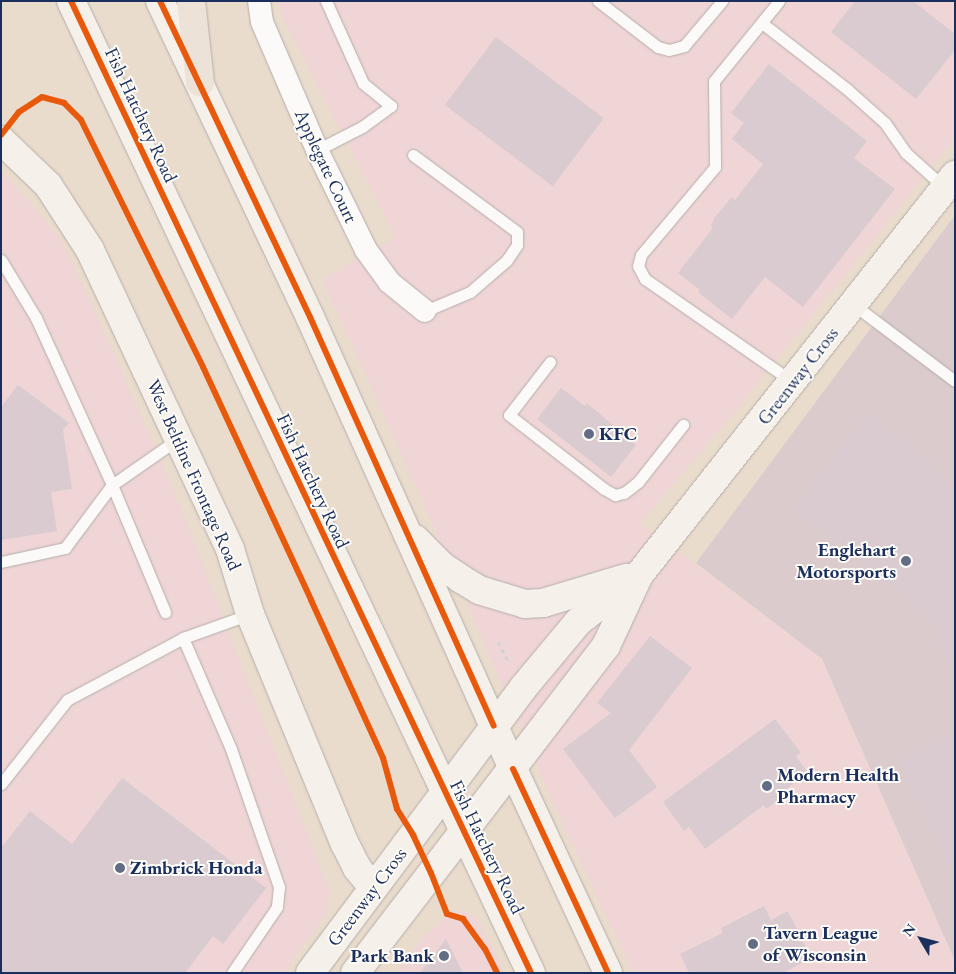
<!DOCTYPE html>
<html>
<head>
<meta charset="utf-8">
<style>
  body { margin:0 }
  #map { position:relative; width:956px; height:974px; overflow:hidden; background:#e9dccd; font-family:"EB Garamond",serif }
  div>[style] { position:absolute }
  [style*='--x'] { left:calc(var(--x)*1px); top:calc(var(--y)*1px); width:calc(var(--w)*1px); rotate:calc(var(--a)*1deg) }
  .built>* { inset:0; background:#efd5d6 }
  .industrial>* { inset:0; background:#dbcbcd }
  .building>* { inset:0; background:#d9cbd0; transform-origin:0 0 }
  .path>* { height:3px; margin-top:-1.5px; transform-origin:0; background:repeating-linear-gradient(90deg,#d4d2d1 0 4px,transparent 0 8px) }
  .roads { filter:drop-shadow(0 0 1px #b5aeaa) drop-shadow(0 0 1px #b5aeaa) }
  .lane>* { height:11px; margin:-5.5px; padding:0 5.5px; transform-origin:5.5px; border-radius:5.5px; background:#fcfaf8 }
  .street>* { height:22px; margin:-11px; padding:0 11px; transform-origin:11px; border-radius:11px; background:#fcfaf8 }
  .secondary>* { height:28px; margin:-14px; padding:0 14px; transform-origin:14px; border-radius:14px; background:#f6f0ea }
  .highway>* { height:28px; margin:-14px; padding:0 14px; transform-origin:14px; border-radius:14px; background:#ece2d7 }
  .cycleway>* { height:6px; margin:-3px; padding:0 3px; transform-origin:3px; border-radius:3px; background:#e8590c }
  .dots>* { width:14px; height:14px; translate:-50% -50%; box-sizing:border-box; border:2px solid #fdfcf7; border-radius:50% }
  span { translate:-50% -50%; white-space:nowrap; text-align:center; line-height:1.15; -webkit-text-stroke:4px #fdfcf7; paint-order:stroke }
  .street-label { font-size:19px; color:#1b2f5e }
  .poi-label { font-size:19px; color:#1b2f5e; font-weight:700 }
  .left { translate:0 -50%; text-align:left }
  .right { translate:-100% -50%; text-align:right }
  .frame { position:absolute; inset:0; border:2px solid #1b2f5e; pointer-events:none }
  .north { position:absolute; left:896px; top:914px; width:50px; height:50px; -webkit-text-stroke:4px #fdfcf7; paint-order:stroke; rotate:307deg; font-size:14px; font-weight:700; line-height:20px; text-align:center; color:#1b2f5e }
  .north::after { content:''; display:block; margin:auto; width:18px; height:22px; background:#1b2f5e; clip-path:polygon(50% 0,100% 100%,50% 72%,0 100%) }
</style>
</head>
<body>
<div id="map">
  <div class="built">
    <i style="clip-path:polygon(279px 1px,955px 1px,955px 138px,729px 419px,640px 523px,822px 659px,955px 961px,955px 973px,633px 973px,553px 803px,427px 511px,322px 279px,396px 238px,282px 16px)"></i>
    <i style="clip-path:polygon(1px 173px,14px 184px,59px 237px,93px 307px,174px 491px,330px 892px,326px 915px,284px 973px,1px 973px)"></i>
    <i style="clip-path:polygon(457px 909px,476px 916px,505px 973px,397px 973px,426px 933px)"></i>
  </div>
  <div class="industrial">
    <i style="clip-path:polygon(955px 215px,955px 961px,822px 659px,696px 563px)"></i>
  </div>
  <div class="building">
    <i style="clip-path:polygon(855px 1px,913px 1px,955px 34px,955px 50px,916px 99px,831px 32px)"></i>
    <i style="left:496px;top:37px;width:135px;height:85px;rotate:37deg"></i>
    <i style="clip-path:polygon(769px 64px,867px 141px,854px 158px,895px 189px,803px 307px,765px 277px,732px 319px,698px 292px,700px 290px,678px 273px,713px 228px,711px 226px,715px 217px,732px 197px,735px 200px,763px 164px,732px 139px,744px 123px,731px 113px)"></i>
    <i style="clip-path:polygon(18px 385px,69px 423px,63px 430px,72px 489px,51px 492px,57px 531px,1px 540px,1px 407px)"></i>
    <i style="clip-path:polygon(561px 388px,585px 406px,587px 403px,636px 445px,611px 477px,537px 419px)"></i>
    <i style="clip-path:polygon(867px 412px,938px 466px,955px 502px,955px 675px,925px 612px,791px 509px)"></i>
    <i style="clip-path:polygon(650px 636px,692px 668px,629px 750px,657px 787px,615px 818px,563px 749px,611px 713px,597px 703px)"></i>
    <i style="clip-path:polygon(775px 719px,801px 753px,796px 756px,808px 773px,786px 789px,788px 793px,766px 809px,764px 805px,705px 849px,689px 827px,684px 831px,663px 802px)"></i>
    <i style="clip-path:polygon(955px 733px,955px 881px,898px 761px)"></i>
    <i style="clip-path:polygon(122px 778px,266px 888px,223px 944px,213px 936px,185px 973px,1px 973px,1px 848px,30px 811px,72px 844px)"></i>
    <i style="clip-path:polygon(764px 906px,771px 920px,788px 911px,811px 958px,783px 973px,689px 973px,680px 954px,723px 933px,721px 928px)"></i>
    <i style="clip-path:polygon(446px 939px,463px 973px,420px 973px)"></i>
  </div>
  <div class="path">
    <i style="--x:498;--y:642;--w:24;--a:62"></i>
  </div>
  <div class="roads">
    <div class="lane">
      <i style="--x:598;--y:1;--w:76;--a:37.5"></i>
      <i style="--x:658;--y:47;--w:11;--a:15"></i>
      <i style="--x:669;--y:50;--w:16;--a:-15"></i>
      <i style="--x:684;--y:46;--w:59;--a:-49.8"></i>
      <i style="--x:779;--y:1;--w:103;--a:129.1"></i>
      <i style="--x:714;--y:81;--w:86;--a:89.3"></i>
      <i style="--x:715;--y:167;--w:115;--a:130.1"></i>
      <i style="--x:641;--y:255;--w:11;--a:105"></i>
      <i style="--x:638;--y:266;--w:15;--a:62"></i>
      <i style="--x:645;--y:279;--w:179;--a:34.8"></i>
      <i style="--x:762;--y:23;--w:109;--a:37.9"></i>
      <i style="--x:848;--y:90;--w:50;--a:41.7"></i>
      <i style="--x:885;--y:123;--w:37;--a:55"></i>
      <i style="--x:906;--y:153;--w:52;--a:41.9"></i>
      <i style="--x:317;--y:150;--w:51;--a:-27.1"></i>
      <i style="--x:362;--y:127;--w:36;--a:-36"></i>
      <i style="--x:391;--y:106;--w:36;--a:-141"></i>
      <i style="--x:363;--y:83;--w:90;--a:-114.3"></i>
      <i style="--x:413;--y:155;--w:129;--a:36.5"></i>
      <i style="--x:517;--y:232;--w:13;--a:90"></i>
      <i style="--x:517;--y:245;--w:18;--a:124"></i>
      <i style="--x:507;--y:260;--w:49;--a:139.1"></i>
      <i style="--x:470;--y:292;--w:49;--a:157.1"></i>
      <i style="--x:1;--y:260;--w:68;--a:58.9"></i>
      <i style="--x:36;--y:318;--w:183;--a:65.5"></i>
      <i style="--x:112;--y:485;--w:138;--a:67.3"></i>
      <i style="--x:854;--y:305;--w:126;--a:37"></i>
      <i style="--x:550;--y:362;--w:67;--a:127.7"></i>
      <i style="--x:509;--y:415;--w:120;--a:37.9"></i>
      <i style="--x:604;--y:489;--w:13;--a:29"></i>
      <i style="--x:615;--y:495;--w:9;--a:-13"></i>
      <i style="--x:624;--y:493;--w:18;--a:-38"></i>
      <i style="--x:638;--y:482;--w:73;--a:-51.7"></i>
      <i style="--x:1;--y:562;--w:66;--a:-12.3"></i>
      <i style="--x:65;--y:548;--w:79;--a:-53.3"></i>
      <i style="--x:112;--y:485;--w:80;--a:-34.9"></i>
      <i style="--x:183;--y:638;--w:121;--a:66.6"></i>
      <i style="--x:231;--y:749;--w:146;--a:70.8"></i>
      <i style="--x:279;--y:887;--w:20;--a:96"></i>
      <i style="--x:277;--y:907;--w:80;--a:124.3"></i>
      <i style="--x:1;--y:784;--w:107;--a:-51.8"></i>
      <i style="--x:67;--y:700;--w:132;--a:-28.1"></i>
      <i style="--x:183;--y:638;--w:71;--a:-19.7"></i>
    </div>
    <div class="street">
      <i style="--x:259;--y:1;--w:21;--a:82"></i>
      <i style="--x:262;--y:22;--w:139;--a:66.7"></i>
      <i style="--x:317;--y:150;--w:111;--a:63.9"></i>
      <i style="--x:366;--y:250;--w:39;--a:54"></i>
      <i style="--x:389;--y:282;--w:46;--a:38.9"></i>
    </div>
    <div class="secondary">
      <i style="--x:71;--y:1;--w:1075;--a:64.67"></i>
      <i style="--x:160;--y:1;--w:350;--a:64.6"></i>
      <i style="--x:310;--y:317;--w:495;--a:65.8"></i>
      <i style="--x:513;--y:769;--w:225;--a:65"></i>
      <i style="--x:1;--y:140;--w:65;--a:43.8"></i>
      <i style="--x:48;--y:185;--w:77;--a:57.1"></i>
      <i style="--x:90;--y:250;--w:330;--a:64.9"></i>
      <i style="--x:230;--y:549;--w:68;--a:72.9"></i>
      <i style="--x:250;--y:614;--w:249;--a:67.6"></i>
      <i style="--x:345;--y:844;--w:27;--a:63"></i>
      <i style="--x:357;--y:868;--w:25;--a:50"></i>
      <i style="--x:415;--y:539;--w:38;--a:45"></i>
      <i style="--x:442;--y:566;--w:23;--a:34"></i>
      <i style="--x:461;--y:579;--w:21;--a:31"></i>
      <i style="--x:479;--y:590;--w:48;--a:16.9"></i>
      <i style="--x:525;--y:604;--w:18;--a:-3"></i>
      <i style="--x:543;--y:603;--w:87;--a:-16.8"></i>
      <i style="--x:310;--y:973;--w:356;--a:-53.2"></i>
      <i style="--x:523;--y:688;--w:86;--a:-50.2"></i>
      <i style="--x:578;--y:622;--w:73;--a:-37.8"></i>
      <i style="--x:355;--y:973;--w:412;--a:-52.5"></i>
      <i style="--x:606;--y:646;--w:78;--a:-65.1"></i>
      <i style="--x:639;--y:575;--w:510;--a:-51.69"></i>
    </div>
    <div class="highway">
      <i style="--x:191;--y:1;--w:82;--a:83.7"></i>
    </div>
  </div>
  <div class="cycleway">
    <i style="--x:71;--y:1;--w:1075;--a:64.67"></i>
    <i style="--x:160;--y:1;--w:350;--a:64.6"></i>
    <i style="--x:310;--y:317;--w:448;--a:65.8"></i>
    <i style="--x:1;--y:135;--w:29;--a:-52"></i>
    <i style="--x:19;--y:112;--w:27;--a:-33"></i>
    <i style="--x:42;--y:97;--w:23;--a:15"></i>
    <i style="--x:64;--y:103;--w:24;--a:45"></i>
    <i style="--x:81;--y:120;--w:275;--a:63.7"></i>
    <i style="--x:203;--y:367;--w:257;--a:65.1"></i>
    <i style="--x:311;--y:600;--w:174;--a:65.5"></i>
    <i style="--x:383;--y:758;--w:53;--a:74.6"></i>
    <i style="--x:397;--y:809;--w:31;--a:58"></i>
    <i style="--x:413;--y:835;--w:42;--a:64.7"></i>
    <i style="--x:431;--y:873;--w:44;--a:68.7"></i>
    <i style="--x:447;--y:914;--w:17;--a:17"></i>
    <i style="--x:463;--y:919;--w:37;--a:54"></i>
    <i style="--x:485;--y:949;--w:27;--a:63"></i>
    <i style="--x:513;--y:769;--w:225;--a:65"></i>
  </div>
  <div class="dots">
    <i style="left:589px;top:434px;background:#636c85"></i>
    <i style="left:906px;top:561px;background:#636c85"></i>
    <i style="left:767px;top:786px;background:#636c85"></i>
    <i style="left:120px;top:868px;background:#636c85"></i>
    <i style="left:753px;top:944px;background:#636c85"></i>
    <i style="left:444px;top:956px;background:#636c85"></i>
  </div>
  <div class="street-label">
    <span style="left:141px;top:115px;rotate:65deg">Fish Hatchery Road</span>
    <span style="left:326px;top:166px;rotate:65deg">Applegate Court</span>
    <span style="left:798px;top:376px;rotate:-52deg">Greenway Cross</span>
    <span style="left:194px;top:475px;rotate:66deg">West Beltline Frontage Road</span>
    <span style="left:313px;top:481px;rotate:65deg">Fish Hatchery Road</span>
    <span style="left:487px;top:847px;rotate:64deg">Fish Hatchery Road</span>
    <span style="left:367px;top:897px;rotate:-53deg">Greenway Cross</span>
  </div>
  <div class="poi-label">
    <span class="left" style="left:599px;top:434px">KFC</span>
    <span class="right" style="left:896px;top:561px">Englehart<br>Motorsports</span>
    <span class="left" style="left:777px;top:786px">Modern Health<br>Pharmacy</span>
    <span class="left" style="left:130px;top:868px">Zimbrick Honda</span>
    <span class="left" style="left:763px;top:944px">Tavern League<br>of Wisconsin</span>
    <span class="right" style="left:434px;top:956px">Park Bank</span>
  </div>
  <div class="frame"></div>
  <div class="north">N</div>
</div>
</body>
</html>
